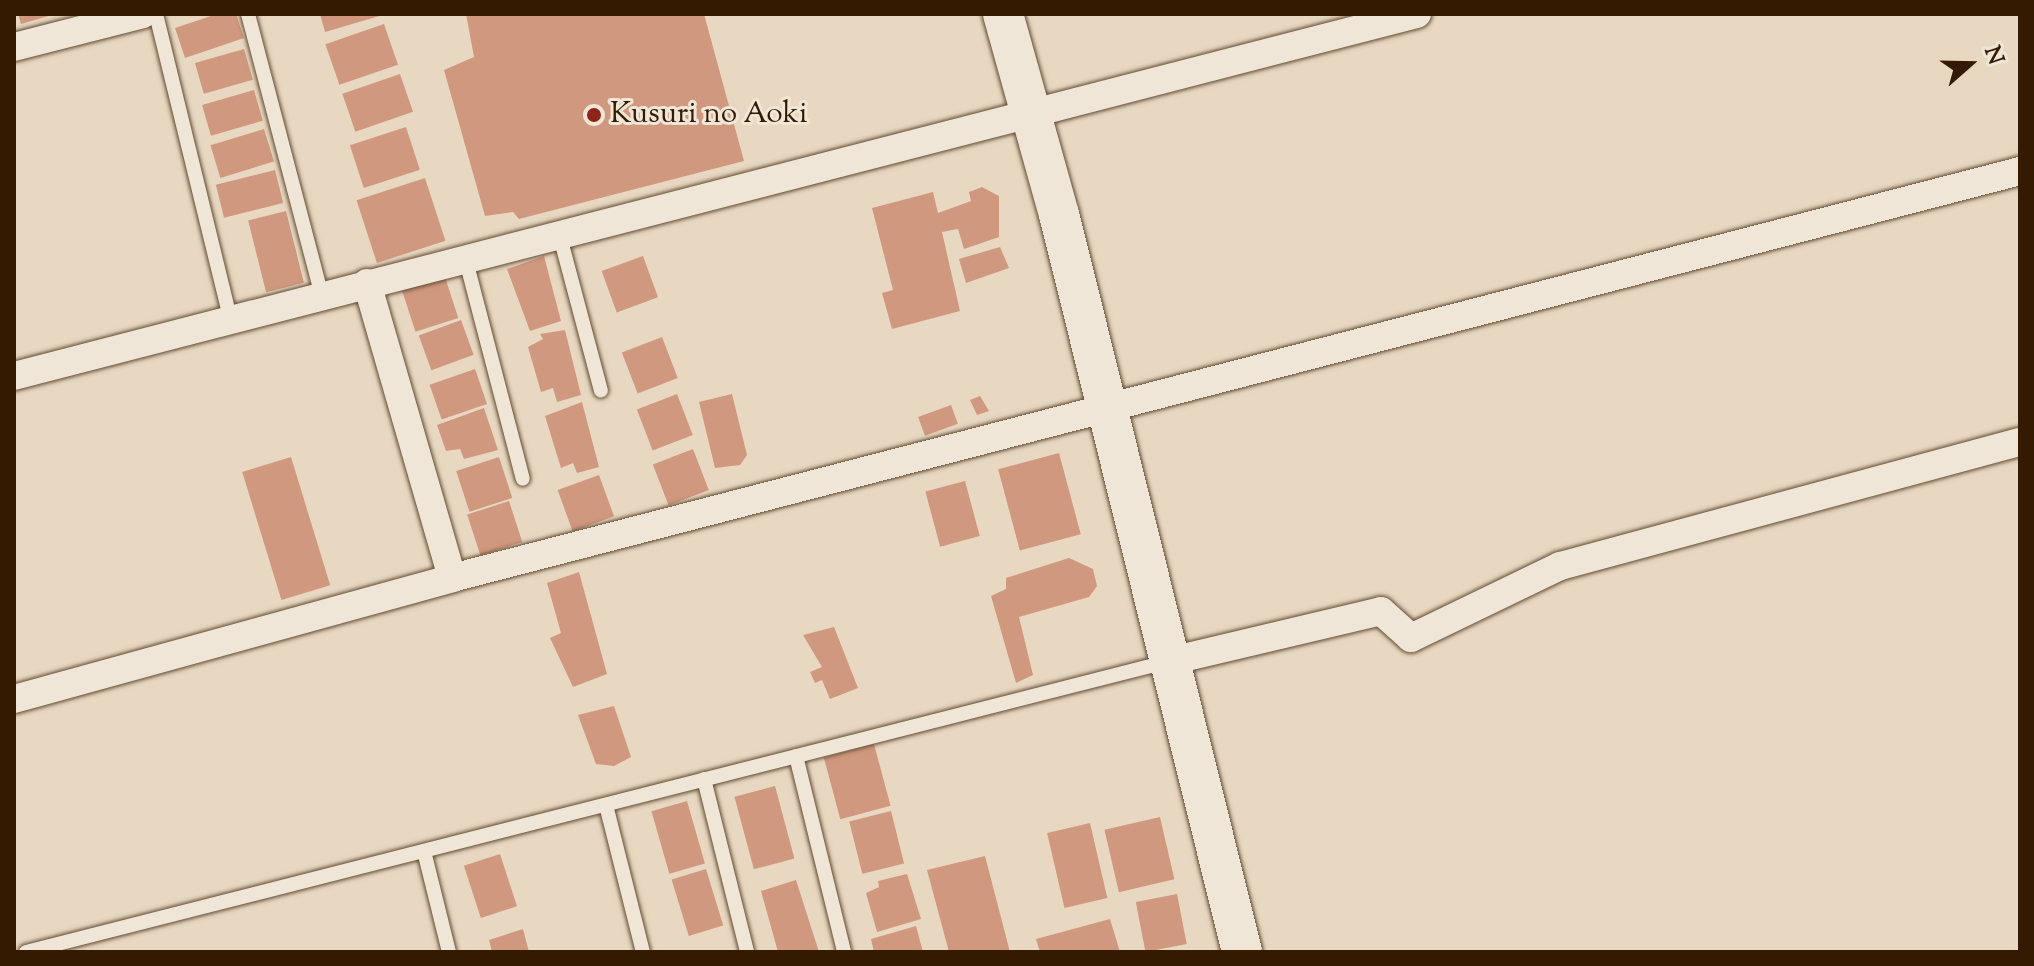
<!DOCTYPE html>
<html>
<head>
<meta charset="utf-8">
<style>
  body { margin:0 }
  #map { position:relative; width:2034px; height:966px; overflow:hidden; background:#e8d8c1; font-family:"Sorts Mill Goudy",serif }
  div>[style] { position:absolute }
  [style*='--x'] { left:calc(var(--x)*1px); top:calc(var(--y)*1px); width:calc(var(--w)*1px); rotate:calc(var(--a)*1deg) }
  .building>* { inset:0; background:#d0987f; transform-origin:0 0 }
  .roads { filter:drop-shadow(0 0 2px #614a31) drop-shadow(0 0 2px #614a31) }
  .lane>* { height:14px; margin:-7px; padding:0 7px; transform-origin:7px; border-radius:7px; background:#f0e6d7 }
  .street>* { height:28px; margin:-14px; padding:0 14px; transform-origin:14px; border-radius:14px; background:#f0e6d7 }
  .secondary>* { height:40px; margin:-20px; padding:0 20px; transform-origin:20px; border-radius:20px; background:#f0e6d7 }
  .dots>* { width:22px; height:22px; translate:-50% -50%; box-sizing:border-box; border:4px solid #f0e6d7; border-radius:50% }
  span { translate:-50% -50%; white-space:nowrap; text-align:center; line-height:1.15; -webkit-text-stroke:6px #f0e6d7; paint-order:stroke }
  .poi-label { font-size:30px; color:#341a01 }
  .left { translate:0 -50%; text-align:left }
  .frame { position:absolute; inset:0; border:16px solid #341a01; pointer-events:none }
  .north { position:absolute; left:1930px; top:24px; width:80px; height:80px; -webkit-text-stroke:6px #f0e6d7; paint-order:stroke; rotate:70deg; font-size:22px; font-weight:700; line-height:32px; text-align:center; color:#341a01 }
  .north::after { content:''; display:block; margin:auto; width:28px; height:36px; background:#341a01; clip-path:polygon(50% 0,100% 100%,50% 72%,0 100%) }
</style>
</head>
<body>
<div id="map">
  <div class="building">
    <i style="clip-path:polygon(18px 14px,52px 14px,52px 15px,21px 24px)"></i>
    <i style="clip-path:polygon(217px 14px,236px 14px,244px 38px,185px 58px,175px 28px)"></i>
    <i style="clip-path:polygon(320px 14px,383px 14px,383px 15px,325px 32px)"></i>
    <i style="clip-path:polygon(466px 14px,704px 14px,744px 161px,519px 219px,513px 212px,485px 216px,444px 70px,474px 57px)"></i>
    <i style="left:384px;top:24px;width:43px;height:62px;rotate:71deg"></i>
    <i style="left:244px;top:49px;width:32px;height:51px;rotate:74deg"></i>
    <i style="left:400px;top:74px;width:40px;height:61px;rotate:71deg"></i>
    <i style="left:254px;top:90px;width:32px;height:54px;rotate:74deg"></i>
    <i style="left:406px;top:127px;width:45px;height:59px;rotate:72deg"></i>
    <i style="left:264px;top:129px;width:34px;height:56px;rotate:73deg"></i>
    <i style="left:275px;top:170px;width:34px;height:61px;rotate:76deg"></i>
    <i style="left:425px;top:178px;width:66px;height:72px;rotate:72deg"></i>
    <i style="clip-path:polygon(982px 187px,999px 196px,999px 237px,964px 249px,958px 229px,942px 232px,960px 311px,892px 329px,882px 293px,893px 290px,872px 208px,933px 192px,938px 213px,971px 201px,969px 192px)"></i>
    <i style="left:286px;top:211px;width:74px;height:39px;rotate:76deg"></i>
    <i style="clip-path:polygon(1000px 247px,1009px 268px,966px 283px,959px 259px)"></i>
    <i style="clip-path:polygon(544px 256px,561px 321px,530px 331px,507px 269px)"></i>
    <i style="left:643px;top:256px;width:44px;height:44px;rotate:70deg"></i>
    <i style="left:445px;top:277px;width:43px;height:45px;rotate:72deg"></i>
    <i style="left:461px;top:320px;width:37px;height:45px;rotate:70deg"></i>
    <i style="clip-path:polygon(565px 330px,581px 395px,557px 402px,553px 388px,541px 392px,528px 347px,543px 339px,540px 334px)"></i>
    <i style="left:662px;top:337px;width:44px;height:43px;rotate:69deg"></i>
    <i style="left:475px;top:369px;width:37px;height:48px;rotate:71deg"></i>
    <i style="left:677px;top:394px;width:44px;height:43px;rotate:69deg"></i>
    <i style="clip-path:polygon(732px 394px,747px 455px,740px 465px,715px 468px,699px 402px)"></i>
    <i style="clip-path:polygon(980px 396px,989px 411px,977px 415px,970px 400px)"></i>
    <i style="clip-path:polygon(582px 402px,599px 467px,577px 473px,573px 463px,561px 468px,545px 416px)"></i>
    <i style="left:951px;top:405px;width:20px;height:35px;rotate:70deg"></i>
    <i style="clip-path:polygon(484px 408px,498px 450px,464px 459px,460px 449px,446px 451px,437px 425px)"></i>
    <i style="left:693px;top:449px;width:44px;height:43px;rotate:69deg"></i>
    <i style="left:1059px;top:453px;width:84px;height:63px;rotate:75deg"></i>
    <i style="left:291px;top:457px;width:134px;height:51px;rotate:73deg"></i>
    <i style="left:499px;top:457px;width:43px;height:45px;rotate:72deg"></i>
    <i style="left:599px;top:475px;width:44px;height:44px;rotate:70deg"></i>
    <i style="left:965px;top:481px;width:57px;height:41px;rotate:75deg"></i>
    <i style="left:509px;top:501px;width:43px;height:44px;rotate:72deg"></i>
    <i style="clip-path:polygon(1069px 558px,1093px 569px,1097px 586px,1089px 597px,1019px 617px,1033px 675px,1016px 683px,991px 596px,1006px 589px,1006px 578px)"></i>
    <i style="clip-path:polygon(579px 572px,607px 674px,573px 687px,550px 638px,561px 633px,547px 583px)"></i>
    <i style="clip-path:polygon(834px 627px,858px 688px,830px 699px,822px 680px,815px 683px,810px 672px,822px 667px,803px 635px)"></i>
    <i style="clip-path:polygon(614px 706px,631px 757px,614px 766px,596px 764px,578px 715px)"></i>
    <i style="left:874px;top:744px;width:64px;height:52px;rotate:75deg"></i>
    <i style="left:775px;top:786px;width:75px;height:42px;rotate:75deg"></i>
    <i style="left:687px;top:801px;width:65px;height:37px;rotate:74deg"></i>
    <i style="left:891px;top:811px;width:54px;height:43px;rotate:76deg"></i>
    <i style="left:1160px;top:817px;width:64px;height:57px;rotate:77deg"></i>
    <i style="left:1090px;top:823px;width:77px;height:44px;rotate:77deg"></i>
    <i style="left:500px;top:854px;width:55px;height:38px;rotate:72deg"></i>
    <i style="clip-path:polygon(985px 856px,1010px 952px,949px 952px,927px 870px)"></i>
    <i style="left:706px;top:869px;width:59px;height:36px;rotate:73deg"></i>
    <i style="clip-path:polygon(907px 874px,921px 919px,877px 932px,866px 893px,879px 887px,878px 881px)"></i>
    <i style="clip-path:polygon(796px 880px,819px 952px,778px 952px,761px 891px)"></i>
    <i style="left:1177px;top:894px;width:51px;height:42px;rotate:79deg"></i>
    <i style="clip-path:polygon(1110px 919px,1120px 952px,1040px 952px,1036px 939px)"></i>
    <i style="clip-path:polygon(916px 926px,923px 952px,874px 952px,871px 939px)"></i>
    <i style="clip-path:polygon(523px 929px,529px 952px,492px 952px,489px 940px)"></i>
  </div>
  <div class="roads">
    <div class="lane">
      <i style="--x:156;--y:14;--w:316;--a:76.3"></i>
      <i style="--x:248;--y:14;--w:293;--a:75.3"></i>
      <i style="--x:559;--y:233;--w:163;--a:75.1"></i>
      <i style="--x:465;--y:257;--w:229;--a:75.4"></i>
      <i style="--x:796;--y:756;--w:202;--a:76.2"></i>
      <i style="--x:704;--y:779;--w:178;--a:76"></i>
      <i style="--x:606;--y:805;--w:152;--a:75.9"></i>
      <i style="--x:424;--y:851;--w:104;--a:76.1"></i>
      <i style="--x:26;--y:952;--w:1176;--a:-14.27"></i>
    </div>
    <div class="street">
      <i style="--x:14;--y:47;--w:133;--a:-14.3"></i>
      <i style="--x:367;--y:283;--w:307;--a:73.9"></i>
      <i style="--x:14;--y:376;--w:1449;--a:-14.47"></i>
      <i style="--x:1166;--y:662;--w:221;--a:-13.3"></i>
      <i style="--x:1381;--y:611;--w:40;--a:42"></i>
      <i style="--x:1411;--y:638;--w:165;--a:-25.8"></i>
      <i style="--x:1560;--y:566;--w:476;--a:-15.1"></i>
      <i style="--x:14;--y:699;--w:454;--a:-15.4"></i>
      <i style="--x:452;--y:578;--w:1620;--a:-14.55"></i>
    </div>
    <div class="secondary">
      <i style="--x:1003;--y:14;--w:208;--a:74.4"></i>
      <i style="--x:1059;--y:214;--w:760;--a:76.07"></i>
    </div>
  </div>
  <div class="dots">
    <i style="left:594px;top:115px;background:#8f2418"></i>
  </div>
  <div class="poi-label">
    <span class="left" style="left:610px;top:115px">Kusuri no Aoki</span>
  </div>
  <div class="frame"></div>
  <div class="north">N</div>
</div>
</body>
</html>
